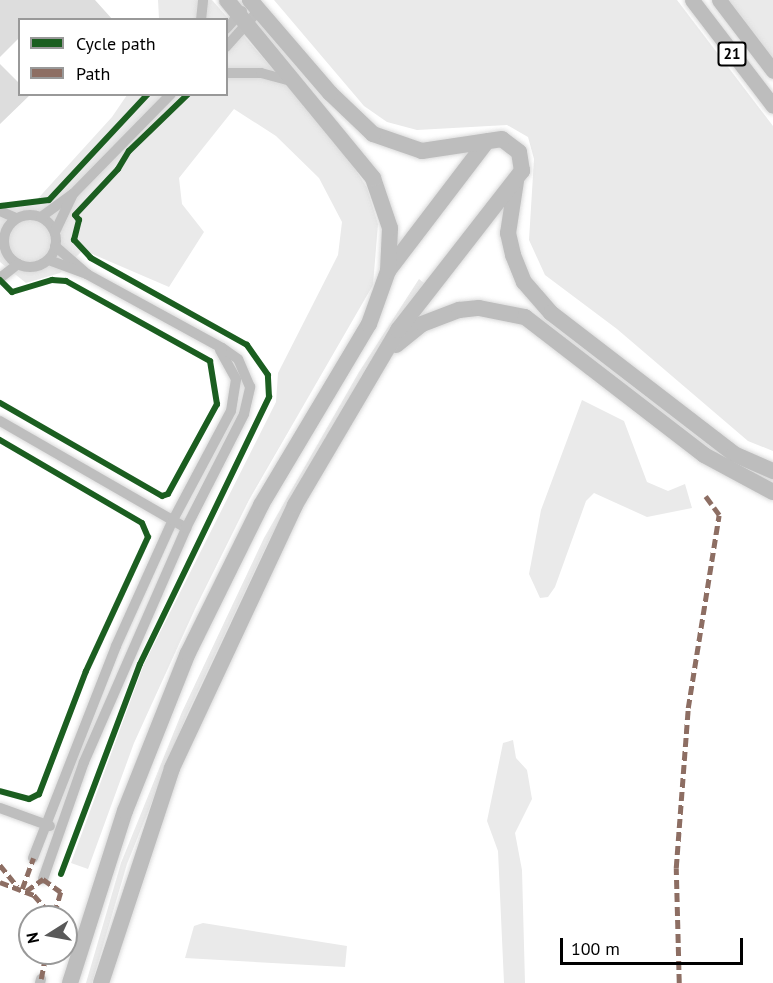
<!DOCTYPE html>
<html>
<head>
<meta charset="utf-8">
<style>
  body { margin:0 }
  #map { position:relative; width:773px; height:983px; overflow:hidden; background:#fff; font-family:"PT Sans",sans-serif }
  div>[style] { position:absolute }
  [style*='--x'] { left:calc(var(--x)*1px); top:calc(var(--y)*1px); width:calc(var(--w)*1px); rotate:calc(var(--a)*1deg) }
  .green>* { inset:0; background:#eaeaea }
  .building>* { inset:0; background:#ddd }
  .roads { filter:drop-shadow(0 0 2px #dbdbdb) drop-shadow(0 0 2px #dbdbdb) }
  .minor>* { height:10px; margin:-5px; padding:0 5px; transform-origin:5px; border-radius:5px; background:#bebebe }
  .minor>.ring { margin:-5px; padding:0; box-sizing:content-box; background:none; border:10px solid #bebebe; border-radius:50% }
  .primary>* { height:15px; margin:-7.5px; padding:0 7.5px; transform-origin:7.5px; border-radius:7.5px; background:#bdbdbd }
  .trunk>* { height:16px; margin:-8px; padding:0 8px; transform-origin:8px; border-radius:8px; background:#bdbdbd }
  .quiet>* { height:4.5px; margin-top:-2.25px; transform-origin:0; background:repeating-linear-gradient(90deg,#8d6e63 0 9px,transparent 0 13.5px) }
  .cycleway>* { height:6px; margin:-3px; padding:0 3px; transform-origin:3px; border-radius:3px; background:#1b5e20 }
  span { translate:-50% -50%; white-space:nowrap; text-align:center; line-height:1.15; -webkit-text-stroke:6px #fff; paint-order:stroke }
  .shield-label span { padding:2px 4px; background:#fff; border:2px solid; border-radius:4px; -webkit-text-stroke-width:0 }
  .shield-label { font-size:15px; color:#000; font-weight:700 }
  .legend { position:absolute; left:18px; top:18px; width:210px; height:78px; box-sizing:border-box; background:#fff; border:2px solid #999; margin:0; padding:8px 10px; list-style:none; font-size:18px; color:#000 }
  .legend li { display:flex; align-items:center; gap:12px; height:30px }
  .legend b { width:30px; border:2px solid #999 }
  .north { position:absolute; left:18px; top:905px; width:60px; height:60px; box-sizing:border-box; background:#fff; border:2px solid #999; border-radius:50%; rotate:259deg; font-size:16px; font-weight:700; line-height:24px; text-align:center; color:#000 }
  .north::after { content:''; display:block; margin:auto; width:21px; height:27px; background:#595959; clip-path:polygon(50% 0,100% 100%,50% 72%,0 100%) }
  .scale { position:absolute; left:560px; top:938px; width:183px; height:27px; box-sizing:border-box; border:3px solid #000; border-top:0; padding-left:8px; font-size:18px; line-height:21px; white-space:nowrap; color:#000; -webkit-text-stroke:4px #fff; paint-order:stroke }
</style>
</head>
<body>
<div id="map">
  <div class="green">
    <i style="clip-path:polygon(158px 0,212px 0,343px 149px,367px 188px,378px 224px,373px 285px,249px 500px,195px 609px,134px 743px,88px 869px,71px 863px,144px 664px,276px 402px,278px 373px,338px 255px,342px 222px,319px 178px,276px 136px,234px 109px,179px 178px,182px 204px,204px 232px,169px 287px,83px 250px,60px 273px,26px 283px,0 262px,0 205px,33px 204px,112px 117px,127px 95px,226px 94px,226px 20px,159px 19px)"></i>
    <i style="clip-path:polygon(274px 0,677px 0,773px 126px,773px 451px,748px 441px,617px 329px,545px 275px,529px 240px,534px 159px,528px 137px,507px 125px,417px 130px,387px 122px,364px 106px)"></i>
    <i style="clip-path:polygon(723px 0,773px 0,773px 71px)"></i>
    <i style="clip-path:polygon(419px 279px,424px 283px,362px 375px,269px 540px,187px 714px,127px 864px,92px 983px,86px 983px,121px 863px,182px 712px,264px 538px,359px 372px)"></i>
    <i style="clip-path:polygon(582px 400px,624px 421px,647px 482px,668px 491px,685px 484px,692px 508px,647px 517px,594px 493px,586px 501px,555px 587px,548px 597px,540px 598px,529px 574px,541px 510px)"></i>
    <i style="clip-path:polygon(513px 740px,516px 758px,527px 770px,532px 799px,515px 833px,522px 870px,525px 983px,504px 983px,498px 851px,487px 821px,503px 743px)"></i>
    <i style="clip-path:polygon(203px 923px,347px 946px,345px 967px,185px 958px,194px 926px)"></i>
  </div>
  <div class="building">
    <i style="clip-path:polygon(0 0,95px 0,113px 20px,20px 20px,20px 37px,0 57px)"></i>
    <i style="clip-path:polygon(0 64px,20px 84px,20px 94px,31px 94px,0 124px)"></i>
  </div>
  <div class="roads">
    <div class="minor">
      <i style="--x:201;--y:20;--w:20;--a:-84"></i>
      <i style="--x:226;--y:29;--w:24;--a:-48"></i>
      <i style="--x:226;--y:47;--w:50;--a:-48.3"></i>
      <i style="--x:226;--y:73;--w:35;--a:0"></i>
      <i style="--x:261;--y:73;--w:31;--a:15"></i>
      <i style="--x:0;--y:211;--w:17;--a:24"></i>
      <i class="ring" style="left:4px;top:215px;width:42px;height:42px"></i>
      <i style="--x:41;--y:217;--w:39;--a:-36"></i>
      <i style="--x:73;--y:194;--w:140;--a:-45.6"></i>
      <i style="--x:55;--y:232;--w:42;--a:-64.7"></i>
      <i style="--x:55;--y:246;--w:43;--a:41.2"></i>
      <i style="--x:0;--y:278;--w:23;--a:-38"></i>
      <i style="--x:0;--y:421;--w:215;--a:29.9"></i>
      <i style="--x:0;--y:808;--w:53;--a:19.8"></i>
      <i style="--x:33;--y:858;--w:228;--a:-68.6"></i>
      <i style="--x:116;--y:646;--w:138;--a:-65.7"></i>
      <i style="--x:173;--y:520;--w:123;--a:-62"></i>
      <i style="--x:231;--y:411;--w:32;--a:-81"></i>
      <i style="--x:236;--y:379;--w:33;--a:-119"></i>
      <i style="--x:43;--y:879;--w:124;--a:-70.7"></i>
      <i style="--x:84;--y:762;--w:255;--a:-66.4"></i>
      <i style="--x:186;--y:528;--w:128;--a:-63"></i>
      <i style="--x:244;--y:414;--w:28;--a:-77"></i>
      <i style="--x:250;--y:387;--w:30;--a:-113"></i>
      <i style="--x:238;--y:359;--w:19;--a:-145"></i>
      <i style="--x:222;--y:348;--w:154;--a:-151.3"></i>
      <i style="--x:87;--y:274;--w:40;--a:-159.8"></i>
      <i style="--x:40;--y:983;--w:4;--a:-76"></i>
    </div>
    <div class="primary">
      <i style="--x:692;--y:0;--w:133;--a:52.6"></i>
      <i style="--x:719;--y:0;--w:89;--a:52.7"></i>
    </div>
    <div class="trunk">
      <i style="--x:516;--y:181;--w:53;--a:98.7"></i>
      <i style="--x:508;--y:233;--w:23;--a:77"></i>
      <i style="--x:513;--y:255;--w:29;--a:68"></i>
      <i style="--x:524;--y:282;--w:41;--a:48.9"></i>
      <i style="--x:551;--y:313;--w:231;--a:37.6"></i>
      <i style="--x:734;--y:454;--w:43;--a:23.6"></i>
      <i style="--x:388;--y:271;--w:163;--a:-52.7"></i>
      <i style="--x:396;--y:345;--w:33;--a:-39"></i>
      <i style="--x:422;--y:324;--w:40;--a:-21"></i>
      <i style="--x:459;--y:310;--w:20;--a:-6"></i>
      <i style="--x:479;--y:308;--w:47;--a:11.1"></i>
      <i style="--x:525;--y:317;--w:226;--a:37.6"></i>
      <i style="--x:704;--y:455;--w:78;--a:28.2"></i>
      <i style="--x:70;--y:983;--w:181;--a:-72.3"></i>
      <i style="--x:125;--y:811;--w:170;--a:-68.3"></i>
      <i style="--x:188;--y:653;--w:165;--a:-63.7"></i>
      <i style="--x:261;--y:505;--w:211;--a:-59.2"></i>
      <i style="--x:369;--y:324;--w:56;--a:-70.3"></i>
      <i style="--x:388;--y:271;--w:43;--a:-87.3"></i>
      <i style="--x:390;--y:228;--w:53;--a:-108.8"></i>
      <i style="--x:373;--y:178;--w:230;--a:-129.4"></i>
      <i style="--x:101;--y:983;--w:226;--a:-71.7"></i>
      <i style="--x:172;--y:768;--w:290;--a:-64.9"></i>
      <i style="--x:295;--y:505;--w:203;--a:-59.5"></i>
      <i style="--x:398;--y:330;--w:202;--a:-52.1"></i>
      <i style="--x:522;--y:171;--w:19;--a:-99"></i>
      <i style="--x:519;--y:152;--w:21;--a:-143"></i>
      <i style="--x:502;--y:139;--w:81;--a:171.5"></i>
      <i style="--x:422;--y:151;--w:52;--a:-160.9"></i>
      <i style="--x:373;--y:134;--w:59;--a:-136.4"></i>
      <i style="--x:330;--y:93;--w:123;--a:-130.7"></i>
    </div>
  </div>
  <div class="quiet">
    <i style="--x:0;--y:865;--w:28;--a:51"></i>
    <i style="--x:0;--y:882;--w:36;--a:21"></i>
    <i style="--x:34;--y:895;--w:29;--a:49"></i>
    <i style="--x:22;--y:889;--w:33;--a:-70"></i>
    <i style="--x:26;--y:891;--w:21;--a:-35"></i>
    <i style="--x:43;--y:879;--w:22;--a:36"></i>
    <i style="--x:61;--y:892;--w:26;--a:106"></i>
    <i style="--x:41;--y:979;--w:26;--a:-79"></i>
    <i style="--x:679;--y:983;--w:115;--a:-91.5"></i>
    <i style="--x:676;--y:868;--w:160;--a:-85.7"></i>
    <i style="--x:688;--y:708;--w:195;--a:-80.9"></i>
    <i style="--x:719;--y:515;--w:24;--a:-126"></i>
  </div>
  <div class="cycleway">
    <i style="--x:0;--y:206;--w:49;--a:-7"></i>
    <i style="--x:49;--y:200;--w:145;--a:-47"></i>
    <i style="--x:0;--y:280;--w:17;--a:45"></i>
    <i style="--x:12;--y:292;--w:42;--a:-16.7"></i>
    <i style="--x:52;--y:280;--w:14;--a:4"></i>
    <i style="--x:66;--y:281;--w:165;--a:29.1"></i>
    <i style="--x:210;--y:361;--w:44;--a:80.8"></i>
    <i style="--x:217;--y:404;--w:102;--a:118.6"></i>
    <i style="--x:168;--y:494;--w:6;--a:162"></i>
    <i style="--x:162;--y:496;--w:187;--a:-150.1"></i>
    <i style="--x:0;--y:440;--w:164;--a:30.3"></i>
    <i style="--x:142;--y:523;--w:15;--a:67"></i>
    <i style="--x:148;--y:537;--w:148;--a:114.8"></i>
    <i style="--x:86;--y:671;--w:132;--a:110.9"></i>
    <i style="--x:39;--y:794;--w:11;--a:153"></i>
    <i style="--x:29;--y:799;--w:30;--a:-165"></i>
    <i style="--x:61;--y:874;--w:224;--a:-69.4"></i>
    <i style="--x:140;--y:664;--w:297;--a:-64.2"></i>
    <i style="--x:269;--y:397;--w:22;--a:-93"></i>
    <i style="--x:268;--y:375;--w:37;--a:-125"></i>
    <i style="--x:247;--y:345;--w:179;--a:-150.9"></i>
    <i style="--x:91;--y:258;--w:25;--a:-133"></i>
    <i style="--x:74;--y:240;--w:21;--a:-76"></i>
    <i style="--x:79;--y:220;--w:6;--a:-129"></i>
    <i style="--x:75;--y:215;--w:63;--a:-46.9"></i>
    <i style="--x:118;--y:169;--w:21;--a:-59"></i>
    <i style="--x:129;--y:151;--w:82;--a:-44"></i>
  </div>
  <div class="shield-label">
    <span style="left:732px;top:54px">21</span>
  </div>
  <ul class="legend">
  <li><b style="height:8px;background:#1b5e20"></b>Cycle path</li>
  <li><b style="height:8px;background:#8d6e63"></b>Path</li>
  </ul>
  <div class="north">N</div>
  <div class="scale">100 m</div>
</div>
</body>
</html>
